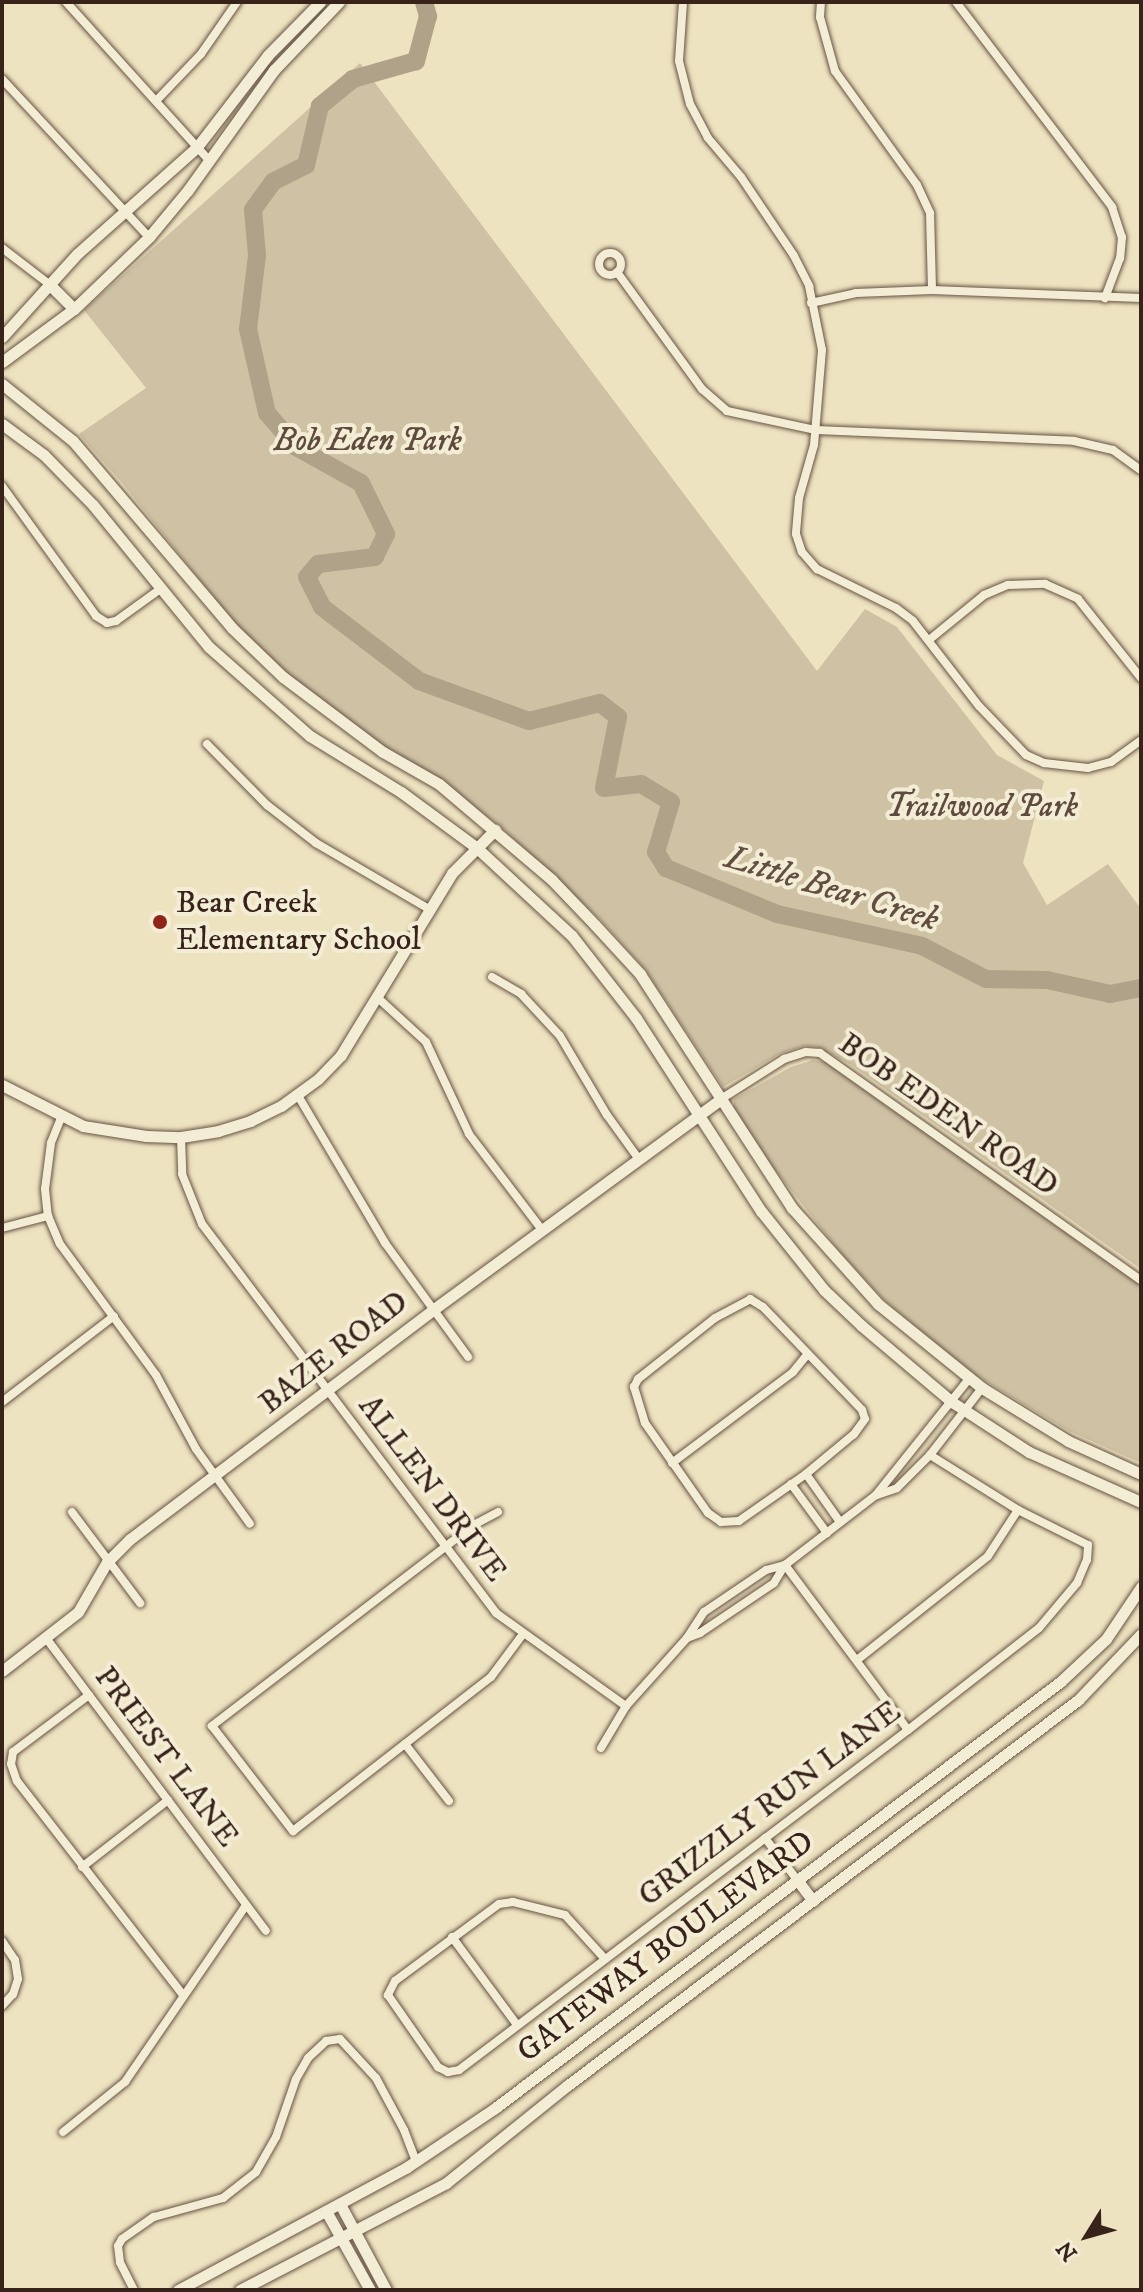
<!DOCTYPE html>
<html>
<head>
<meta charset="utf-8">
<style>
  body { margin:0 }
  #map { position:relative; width:1143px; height:2292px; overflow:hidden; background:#eee3c0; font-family:"IM FELL DW Pica",serif }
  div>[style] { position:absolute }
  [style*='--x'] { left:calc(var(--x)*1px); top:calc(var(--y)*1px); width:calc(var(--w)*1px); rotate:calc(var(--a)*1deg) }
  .green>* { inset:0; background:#cfc2a4 }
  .river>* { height:18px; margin:-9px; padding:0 9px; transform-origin:9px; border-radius:9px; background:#b0a288 }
  .roads { filter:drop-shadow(0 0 2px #665344) drop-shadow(0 0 2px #665344) }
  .street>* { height:8px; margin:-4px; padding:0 4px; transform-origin:4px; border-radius:4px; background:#f4edd6 }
  .street>.ring { margin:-4px; padding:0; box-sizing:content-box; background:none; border:8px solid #f4edd6; border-radius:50% }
  .secondary>* { height:11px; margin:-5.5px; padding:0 5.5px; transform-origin:5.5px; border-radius:5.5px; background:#f4edd6 }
  .dots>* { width:22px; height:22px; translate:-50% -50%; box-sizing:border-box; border:4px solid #f4edd6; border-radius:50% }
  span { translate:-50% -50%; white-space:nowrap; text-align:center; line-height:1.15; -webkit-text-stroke:8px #f4edd6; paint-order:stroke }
  .park-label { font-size:32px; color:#5e4b3d; font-style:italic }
  .poi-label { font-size:32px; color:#38231b }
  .left { translate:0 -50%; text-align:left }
  .street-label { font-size:32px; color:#38231b }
  .water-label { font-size:34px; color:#624f41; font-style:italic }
  .frame { position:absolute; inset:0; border:4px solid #38231b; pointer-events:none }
  .north { position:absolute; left:1047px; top:2196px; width:80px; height:80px; -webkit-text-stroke:6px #f4edd6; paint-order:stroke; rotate:233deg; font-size:22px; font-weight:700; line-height:32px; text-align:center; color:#38231b }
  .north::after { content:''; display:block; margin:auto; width:28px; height:36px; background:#38231b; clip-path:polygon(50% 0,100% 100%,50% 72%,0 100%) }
</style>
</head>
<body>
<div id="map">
  <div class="green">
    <i style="clip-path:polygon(360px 63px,817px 671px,865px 609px,897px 627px,997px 755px,1044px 781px,1023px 863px,1047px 905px,1108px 864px,1141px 909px,1141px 1269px,851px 1065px,817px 1047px,804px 1046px,781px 1053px,723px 1087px,645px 969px,601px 920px,499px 825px,435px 778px,386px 749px,286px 673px,235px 624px,123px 484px,79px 434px,146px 388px,84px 310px)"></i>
    <i style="clip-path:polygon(813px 1060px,826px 1062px,895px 1107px,1141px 1284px,1141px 1463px,1069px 1431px,970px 1372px,884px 1300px,840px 1252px,772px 1166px,734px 1108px,734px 1099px,791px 1067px)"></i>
  </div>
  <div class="river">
    <i style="--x:424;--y:2;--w:15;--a:74"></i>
    <i style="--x:428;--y:16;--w:47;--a:104.9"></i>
    <i style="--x:416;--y:61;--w:66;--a:164.1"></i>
    <i style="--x:353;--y:79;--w:43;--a:140.7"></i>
    <i style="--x:320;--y:106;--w:61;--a:103.3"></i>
    <i style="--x:306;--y:165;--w:37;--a:153"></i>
    <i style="--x:273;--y:182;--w:34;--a:126"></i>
    <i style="--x:253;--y:210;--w:45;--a:84.9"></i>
    <i style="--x:257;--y:255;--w:75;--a:96.9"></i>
    <i style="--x:248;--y:329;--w:86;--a:77.3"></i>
    <i style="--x:267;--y:413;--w:45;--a:49.5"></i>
    <i style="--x:296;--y:447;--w:74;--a:29"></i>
    <i style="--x:361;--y:483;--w:57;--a:63.9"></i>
    <i style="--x:386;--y:534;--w:25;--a:116"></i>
    <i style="--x:375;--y:557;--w:57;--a:173"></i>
    <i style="--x:318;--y:564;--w:17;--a:130"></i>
    <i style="--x:307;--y:577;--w:34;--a:63"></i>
    <i style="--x:322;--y:607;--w:122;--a:37.3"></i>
    <i style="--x:419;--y:681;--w:117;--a:20"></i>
    <i style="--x:529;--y:721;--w:73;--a:-14.2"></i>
    <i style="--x:600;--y:703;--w:23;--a:38"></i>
    <i style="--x:618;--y:717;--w:72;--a:101.2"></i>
    <i style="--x:604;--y:788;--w:37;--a:-6"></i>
    <i style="--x:641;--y:784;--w:35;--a:31"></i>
    <i style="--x:671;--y:802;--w:52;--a:106.7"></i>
    <i style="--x:656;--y:852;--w:19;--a:58"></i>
    <i style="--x:666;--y:868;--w:120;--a:22.5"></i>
    <i style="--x:777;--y:914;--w:148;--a:12.4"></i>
    <i style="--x:922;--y:946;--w:72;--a:27.3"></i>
    <i style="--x:986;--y:979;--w:61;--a:0.9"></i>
    <i style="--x:1047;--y:980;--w:65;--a:12.5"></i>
    <i style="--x:1110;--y:994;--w:32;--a:-11"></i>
  </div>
  <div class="roads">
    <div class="street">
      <i style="--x:66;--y:2;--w:212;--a:47.9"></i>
      <i style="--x:683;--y:2;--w:59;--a:93.9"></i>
      <i style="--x:679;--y:61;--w:44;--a:75.7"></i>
      <i style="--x:690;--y:104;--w:38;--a:62"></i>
      <i style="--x:708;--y:138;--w:51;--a:49.8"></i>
      <i style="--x:741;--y:177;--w:95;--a:56.1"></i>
      <i style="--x:794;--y:256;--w:34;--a:63"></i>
      <i style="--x:809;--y:286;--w:65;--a:78.5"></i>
      <i style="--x:822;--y:350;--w:95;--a:94.8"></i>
      <i style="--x:814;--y:445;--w:55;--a:105.8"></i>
      <i style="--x:799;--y:498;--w:36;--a:95"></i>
      <i style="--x:796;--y:534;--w:19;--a:72"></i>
      <i style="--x:802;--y:552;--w:23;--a:49"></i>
      <i style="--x:817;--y:569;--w:88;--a:26.3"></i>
      <i style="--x:896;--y:608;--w:21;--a:37"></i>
      <i style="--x:913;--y:621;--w:108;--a:52.2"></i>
      <i style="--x:979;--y:706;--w:68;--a:46.2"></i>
      <i style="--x:1026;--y:755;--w:20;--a:24"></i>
      <i style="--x:1044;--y:763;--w:44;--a:6.5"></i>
      <i style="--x:1088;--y:768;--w:24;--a:-15"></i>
      <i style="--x:1111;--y:762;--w:37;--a:-36"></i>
      <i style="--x:821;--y:2;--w:15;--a:94"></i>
      <i style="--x:820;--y:17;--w:56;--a:74.5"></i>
      <i style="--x:835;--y:71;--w:140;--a:54.3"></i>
      <i style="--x:917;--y:185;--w:31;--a:65"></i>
      <i style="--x:930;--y:213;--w:77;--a:88.5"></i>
      <i style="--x:956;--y:2;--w:258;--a:52.7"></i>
      <i style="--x:1112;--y:207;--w:32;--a:72"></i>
      <i style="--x:1122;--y:237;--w:21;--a:95"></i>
      <i style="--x:1120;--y:258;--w:43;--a:110.6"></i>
      <i style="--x:2;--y:79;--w:216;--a:47.1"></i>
      <i style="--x:156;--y:101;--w:65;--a:-46.2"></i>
      <i style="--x:201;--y:54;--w:63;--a:-55.3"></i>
      <i style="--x:2;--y:248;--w:59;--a:37.5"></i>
      <i class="ring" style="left:599px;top:253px;width:14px;height:14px"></i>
      <i style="--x:617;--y:272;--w:145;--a:54"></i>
      <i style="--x:702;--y:389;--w:33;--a:41"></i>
      <i style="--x:727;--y:411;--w:91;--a:12.1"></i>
      <i style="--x:816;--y:430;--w:258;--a:2.4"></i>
      <i style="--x:1074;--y:441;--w:40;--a:13"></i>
      <i style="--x:1113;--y:450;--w:34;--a:36"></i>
      <i style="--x:811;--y:303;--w:46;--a:-12.5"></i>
      <i style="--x:856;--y:293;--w:76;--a:-2.3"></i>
      <i style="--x:932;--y:290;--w:209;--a:2.2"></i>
      <i style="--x:2;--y:486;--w:160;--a:54.1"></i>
      <i style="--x:96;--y:616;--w:13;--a:32"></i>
      <i style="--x:107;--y:623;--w:9;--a:-13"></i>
      <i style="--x:116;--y:621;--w:53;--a:-35.8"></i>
      <i style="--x:929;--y:640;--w:71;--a:-39.3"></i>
      <i style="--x:984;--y:595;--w:26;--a:-23"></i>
      <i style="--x:1008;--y:585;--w:37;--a:-2"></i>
      <i style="--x:1045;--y:584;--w:36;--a:24"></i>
      <i style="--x:1078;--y:599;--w:101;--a:51.4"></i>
      <i style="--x:207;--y:744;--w:86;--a:45.5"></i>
      <i style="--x:267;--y:805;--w:62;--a:37.8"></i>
      <i style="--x:316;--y:843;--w:131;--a:30.3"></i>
      <i style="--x:492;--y:977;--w:34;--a:30"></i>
      <i style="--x:521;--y:994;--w:57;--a:47.1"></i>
      <i style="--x:560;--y:1036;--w:92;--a:59.3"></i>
      <i style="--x:607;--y:1115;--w:53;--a:54.2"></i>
      <i style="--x:378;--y:998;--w:65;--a:42.5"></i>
      <i style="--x:426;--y:1042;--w:102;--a:64.9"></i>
      <i style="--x:469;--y:1134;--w:122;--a:52.7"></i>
      <i style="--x:297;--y:1094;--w:173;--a:59.4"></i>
      <i style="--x:385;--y:1243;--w:141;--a:53.9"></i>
      <i style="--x:721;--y:1099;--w:75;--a:-32.4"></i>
      <i style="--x:784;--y:1059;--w:23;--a:-18"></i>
      <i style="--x:806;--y:1052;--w:14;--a:4"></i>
      <i style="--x:820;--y:1053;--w:393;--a:35.3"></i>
      <i style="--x:61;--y:1118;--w:27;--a:112"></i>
      <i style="--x:51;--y:1143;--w:46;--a:97.4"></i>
      <i style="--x:45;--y:1189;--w:27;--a:84"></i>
      <i style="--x:48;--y:1216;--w:30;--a:67"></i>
      <i style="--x:60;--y:1244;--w:162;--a:53.8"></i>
      <i style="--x:156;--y:1375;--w:84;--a:61.6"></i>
      <i style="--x:196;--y:1449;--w:92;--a:54.2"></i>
      <i style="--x:181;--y:1137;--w:37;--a:88"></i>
      <i style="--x:182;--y:1174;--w:54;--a:68.2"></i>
      <i style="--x:202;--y:1224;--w:488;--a:52.9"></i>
      <i style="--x:496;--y:1613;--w:160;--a:35.6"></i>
      <i style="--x:2;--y:1228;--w:48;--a:-14.6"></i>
      <i style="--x:750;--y:1299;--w:15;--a:32"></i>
      <i style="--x:763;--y:1307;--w:143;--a:46.1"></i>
      <i style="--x:862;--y:1410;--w:9;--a:72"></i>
      <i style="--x:865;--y:1419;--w:19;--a:126"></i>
      <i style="--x:854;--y:1434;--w:62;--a:140.2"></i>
      <i style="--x:806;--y:1474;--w:82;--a:145"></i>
      <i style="--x:739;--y:1521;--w:18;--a:177"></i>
      <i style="--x:721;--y:1522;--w:16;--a:-145"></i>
      <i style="--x:708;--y:1513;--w:110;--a:-125"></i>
      <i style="--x:645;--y:1423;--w:38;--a:-107"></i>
      <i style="--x:634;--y:1387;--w:9;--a:-63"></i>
      <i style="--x:638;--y:1379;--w:98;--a:-38.4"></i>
      <i style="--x:715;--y:1318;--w:40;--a:-28"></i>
      <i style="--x:2;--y:1402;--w:141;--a:-37.5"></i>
      <i style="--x:672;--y:1463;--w:151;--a:-36.9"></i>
      <i style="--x:793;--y:1372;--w:21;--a:-51"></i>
      <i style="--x:806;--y:1474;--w:59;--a:54.7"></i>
      <i style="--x:791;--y:1484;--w:61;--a:53.7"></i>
      <i style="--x:877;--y:1495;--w:21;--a:-19"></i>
      <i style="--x:897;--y:1488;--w:47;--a:-45"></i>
      <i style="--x:930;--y:1455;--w:85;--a:-52.2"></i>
      <i style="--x:72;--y:1512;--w:114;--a:53.2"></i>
      <i style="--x:498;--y:1512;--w:26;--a:152"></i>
      <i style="--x:475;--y:1524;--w:332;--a:142.5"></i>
      <i style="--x:212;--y:1726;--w:133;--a:52.4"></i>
      <i style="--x:293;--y:1831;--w:251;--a:-37.9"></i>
      <i style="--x:491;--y:1677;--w:54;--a:-53.3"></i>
      <i style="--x:785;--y:1565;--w:206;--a:53.3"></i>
      <i style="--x:46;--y:1638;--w:366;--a:53.1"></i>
      <i style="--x:687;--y:1638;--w:14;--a:-21"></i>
      <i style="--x:700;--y:1633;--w:89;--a:-34"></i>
      <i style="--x:774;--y:1583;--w:21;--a:-59"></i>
      <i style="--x:785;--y:1565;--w:115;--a:-37.6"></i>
      <i style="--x:876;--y:1495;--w:149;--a:-51.3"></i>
      <i style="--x:857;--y:1660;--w:167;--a:-38.4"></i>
      <i style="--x:988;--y:1556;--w:55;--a:-56.9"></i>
      <i style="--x:89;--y:1695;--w:95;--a:143.1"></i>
      <i style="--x:13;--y:1752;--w:12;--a:99"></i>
      <i style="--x:11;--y:1764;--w:18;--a:71"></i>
      <i style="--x:17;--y:1781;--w:269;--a:52.2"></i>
      <i style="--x:405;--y:1744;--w:72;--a:52.3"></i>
      <i style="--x:601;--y:1748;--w:49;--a:-59.2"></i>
      <i style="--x:626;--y:1706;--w:91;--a:-48.1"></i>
      <i style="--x:687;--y:1638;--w:31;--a:-57"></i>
      <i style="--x:704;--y:1612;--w:75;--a:-34.1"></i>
      <i style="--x:766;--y:1570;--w:20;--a:-15"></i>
      <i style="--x:765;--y:1838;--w:54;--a:52.5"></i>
      <i style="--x:82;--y:1867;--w:109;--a:-37.9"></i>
      <i style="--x:452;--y:1937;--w:109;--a:53.5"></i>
      <i style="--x:2;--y:1941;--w:23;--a:56"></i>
      <i style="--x:15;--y:1960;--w:19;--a:81"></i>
      <i style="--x:18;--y:1979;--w:16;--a:108"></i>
      <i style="--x:13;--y:1994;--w:16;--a:133"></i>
      <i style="--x:605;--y:1959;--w:59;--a:-132.3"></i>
      <i style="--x:565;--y:1915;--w:54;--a:-166"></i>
      <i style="--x:513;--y:1902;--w:14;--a:172"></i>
      <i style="--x:499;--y:1904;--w:129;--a:143.5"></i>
      <i style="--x:395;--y:1981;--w:16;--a:117"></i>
      <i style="--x:388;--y:1995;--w:88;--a:55.2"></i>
      <i style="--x:438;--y:2067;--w:11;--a:27"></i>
      <i style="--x:448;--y:2072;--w:11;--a:-10"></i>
      <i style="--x:459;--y:2070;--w:563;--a:-37.13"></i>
      <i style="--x:908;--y:1730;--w:166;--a:-37.9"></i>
      <i style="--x:1039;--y:1628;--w:59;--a:-49.8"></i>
      <i style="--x:1077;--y:1583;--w:25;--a:-67"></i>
      <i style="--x:1087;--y:1560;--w:15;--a:-86"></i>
      <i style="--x:1088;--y:1545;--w:78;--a:-153.4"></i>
      <i style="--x:1018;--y:1510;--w:104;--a:-148"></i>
      <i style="--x:63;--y:2132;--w:80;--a:-38.9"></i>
      <i style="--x:125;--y:2082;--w:214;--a:-55.6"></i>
      <i style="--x:134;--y:2290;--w:31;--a:-117"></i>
      <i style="--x:120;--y:2262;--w:16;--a:-97"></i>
      <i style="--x:118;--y:2246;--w:8;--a:-60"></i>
      <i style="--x:122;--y:2239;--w:39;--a:-35"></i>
      <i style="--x:154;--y:2217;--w:72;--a:-15.4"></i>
      <i style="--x:223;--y:2198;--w:42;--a:-38.2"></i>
      <i style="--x:256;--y:2172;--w:40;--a:-60.3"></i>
      <i style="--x:276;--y:2137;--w:61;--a:-71"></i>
      <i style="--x:296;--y:2079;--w:24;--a:-60"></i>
      <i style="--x:308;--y:2058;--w:25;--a:-43"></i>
      <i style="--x:326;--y:2041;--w:14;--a:-8"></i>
      <i style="--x:340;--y:2039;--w:53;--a:47.3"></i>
      <i style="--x:376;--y:2078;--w:59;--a:61.7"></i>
      <i style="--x:404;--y:2130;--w:34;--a:69"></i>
    </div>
    <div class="secondary">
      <i style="--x:49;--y:284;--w:35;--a:45"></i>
      <i style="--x:2;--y:337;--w:112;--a:-47.9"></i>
      <i style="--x:77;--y:254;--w:161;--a:-41.7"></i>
      <i style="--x:197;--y:147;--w:116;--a:-52.3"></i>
      <i style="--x:268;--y:55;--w:74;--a:-45.5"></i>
      <i style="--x:2;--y:362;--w:89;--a:-36.4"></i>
      <i style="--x:74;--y:309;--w:104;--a:-43.8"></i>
      <i style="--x:149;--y:237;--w:61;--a:-50.3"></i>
      <i style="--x:188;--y:190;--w:148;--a:-54.4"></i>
      <i style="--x:274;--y:70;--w:94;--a:-46.3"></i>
      <i style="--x:2;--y:384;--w:91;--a:38.8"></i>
      <i style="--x:73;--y:441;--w:245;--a:49.6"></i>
      <i style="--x:232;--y:628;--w:71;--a:43.9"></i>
      <i style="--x:283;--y:677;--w:125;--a:36.9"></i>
      <i style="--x:383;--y:752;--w:64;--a:29.7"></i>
      <i style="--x:439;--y:784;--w:148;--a:40.3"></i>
      <i style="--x:552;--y:880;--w:62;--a:46.3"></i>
      <i style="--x:595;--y:925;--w:67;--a:47.4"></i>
      <i style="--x:640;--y:974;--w:279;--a:57"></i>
      <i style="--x:792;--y:1208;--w:129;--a:48.1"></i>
      <i style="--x:878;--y:1304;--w:134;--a:38.9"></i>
      <i style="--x:982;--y:1388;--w:101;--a:31.6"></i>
      <i style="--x:1068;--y:1441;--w:80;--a:24.3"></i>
      <i style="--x:2;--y:424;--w:52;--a:36.4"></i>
      <i style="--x:44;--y:455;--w:70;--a:45.6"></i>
      <i style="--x:93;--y:505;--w:183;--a:50.8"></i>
      <i style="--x:209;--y:647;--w:135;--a:41.4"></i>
      <i style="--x:310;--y:736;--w:107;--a:31.6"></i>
      <i style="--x:401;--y:792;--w:94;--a:36.4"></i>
      <i style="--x:477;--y:848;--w:129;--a:42.8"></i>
      <i style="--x:572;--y:936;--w:104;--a:52"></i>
      <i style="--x:636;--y:1018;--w:230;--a:57.1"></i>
      <i style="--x:761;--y:1211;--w:101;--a:51.4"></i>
      <i style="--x:824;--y:1290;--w:52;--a:43.5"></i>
      <i style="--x:862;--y:1326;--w:118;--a:40.2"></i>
      <i style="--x:952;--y:1402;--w:92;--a:33"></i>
      <i style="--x:1029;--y:1452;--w:123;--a:24.1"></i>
      <i style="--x:2;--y:1085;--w:91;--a:26.8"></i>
      <i style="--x:83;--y:1126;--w:64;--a:9"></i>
      <i style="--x:146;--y:1136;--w:35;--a:2"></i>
      <i style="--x:181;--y:1137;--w:37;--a:-9"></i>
      <i style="--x:218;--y:1131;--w:34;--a:-17"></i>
      <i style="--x:250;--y:1121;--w:34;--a:-26"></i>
      <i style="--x:281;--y:1106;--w:46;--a:-36.1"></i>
      <i style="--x:318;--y:1079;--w:33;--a:-46"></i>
      <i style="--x:341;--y:1055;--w:213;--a:-58.6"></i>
      <i style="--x:452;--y:873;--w:61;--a:-45"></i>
      <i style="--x:2;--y:1671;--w:96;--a:-37.8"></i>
      <i style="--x:78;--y:1612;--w:58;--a:-59.9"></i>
      <i style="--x:107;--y:1562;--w:33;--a:-45"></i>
      <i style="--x:130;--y:1539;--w:381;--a:-37.1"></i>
      <i style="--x:434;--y:1309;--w:356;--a:-36.2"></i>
      <i style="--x:798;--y:1881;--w:25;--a:53"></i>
      <i style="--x:340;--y:2204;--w:98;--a:61.9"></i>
      <i style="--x:326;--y:2211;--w:90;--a:60.9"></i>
      <i style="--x:178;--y:2290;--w:260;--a:-28.2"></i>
      <i style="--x:407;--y:2167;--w:106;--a:-33.8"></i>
      <i style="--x:495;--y:2108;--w:708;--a:-37.02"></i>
      <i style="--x:1060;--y:1682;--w:63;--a:-43.1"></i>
      <i style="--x:1106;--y:1639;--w:63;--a:-56.1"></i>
      <i style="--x:240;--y:2290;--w:232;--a:-27.4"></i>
      <i style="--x:446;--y:2183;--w:156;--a:-38.8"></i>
      <i style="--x:568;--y:2085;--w:639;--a:-37.05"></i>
      <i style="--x:1078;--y:1700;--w:91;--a:-46.3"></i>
    </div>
  </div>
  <div class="dots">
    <i style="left:160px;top:922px;background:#8f2418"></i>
  </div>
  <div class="park-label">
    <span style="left:368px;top:441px">Bob Eden Park</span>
    <span style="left:982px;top:807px">Trailwood Park</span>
  </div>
  <div class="poi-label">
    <span class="left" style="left:176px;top:922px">Bear Creek<br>Elementary School</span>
  </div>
  <div class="street-label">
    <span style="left:948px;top:1115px;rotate:35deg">BOB EDEN ROAD</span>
    <span style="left:334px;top:1353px;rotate:-38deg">BAZE ROAD</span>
    <span style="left:432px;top:1489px;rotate:53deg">ALLEN DRIVE</span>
    <span style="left:166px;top:1757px;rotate:53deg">PRIEST LANE</span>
    <span style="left:770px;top:1804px;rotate:-37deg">GRIZZLY RUN LANE</span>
    <span style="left:666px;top:1947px;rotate:-37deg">GATEWAY BOULEVARD</span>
  </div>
  <div class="water-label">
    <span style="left:832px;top:889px;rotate:17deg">Little Bear Creek</span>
  </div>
  <div class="frame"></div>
  <div class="north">N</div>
</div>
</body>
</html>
